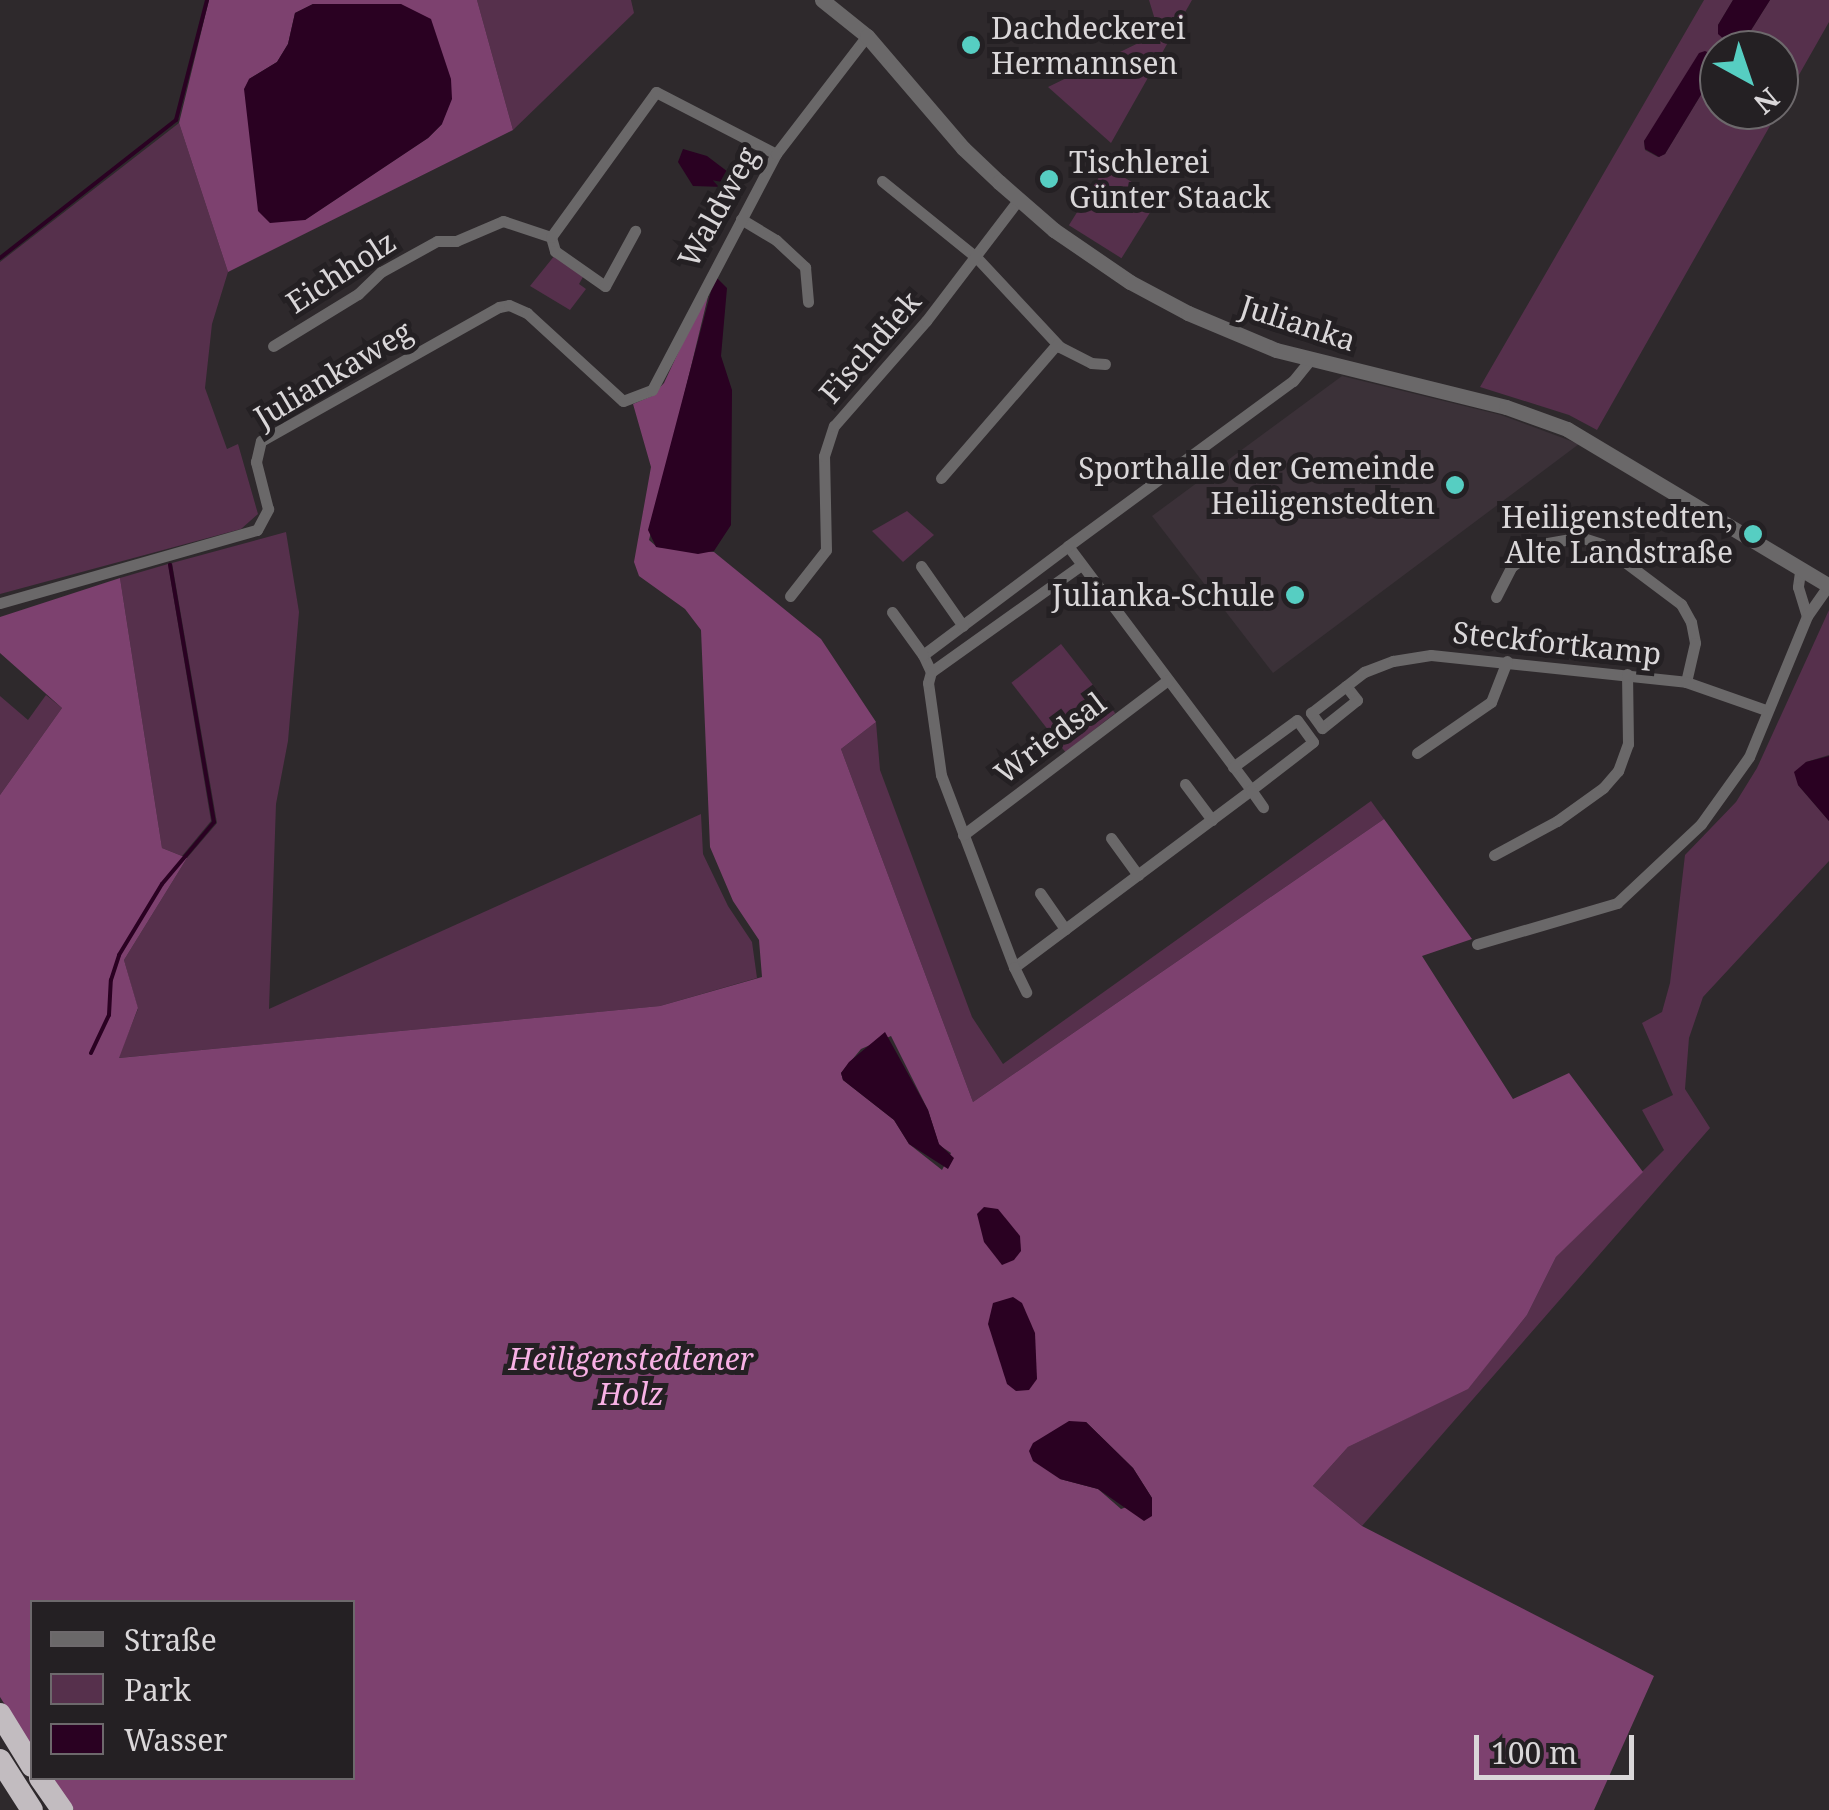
<!DOCTYPE html>
<html>
<head>
<meta charset="utf-8">
<style>
  body { margin:0 }
  #map { position:relative; width:1829px; height:1810px; overflow:hidden; background:#2e292c; font-family:"Noto Serif",serif }
  div>[style] { position:absolute }
  [style*='--x'] { left:calc(var(--x)*1px); top:calc(var(--y)*1px); width:calc(var(--w)*1px); rotate:calc(var(--a)*1deg) }
  .built>* { inset:0; background:#3b3138 }
  .green>* { inset:0; background:#56304c; transform-origin:0 0 }
  .forest>* { inset:0; background:#7d416f }
  .water>* { inset:0; background:#2a0122 }
  .stream>* { height:4px; margin:-2px; padding:0 2px; transform-origin:2px; border-radius:2px; background:#2a0122 }
  .minor>* { height:11px; margin:-5.5px; padding:0 5.5px; transform-origin:5.5px; border-radius:5.5px; background:#6a6869 }
  .tertiary>* { height:15px; margin:-7.5px; padding:0 7.5px; transform-origin:7.5px; border-radius:7.5px; background:#6a6869 }
  .motorway>* { height:22px; margin:-11px; padding:0 11px; transform-origin:11px; border-radius:11px; background:#c2bcc0 }
  .dots>* { width:28px; height:28px; translate:-50% -50%; box-sizing:border-box; border:5px solid #242023; border-radius:50% }
  span { translate:-50% -50%; white-space:nowrap; text-align:center; line-height:1.15; -webkit-text-stroke:10px #242023; paint-order:stroke }
  .poi-label { font-size:30px; color:#dad7d9 }
  .left { translate:0 -50%; text-align:left }
  .right { translate:-100% -50%; text-align:right }
  .street-label { font-size:30px; color:#dad7d9 }
  .park-label { font-size:30px; color:#f8b1e5; font-style:italic }
  .legend { position:absolute; left:30px; top:1600px; width:325px; height:180px; box-sizing:border-box; background:#242023; border:2px solid #6d696c; margin:0; padding:12px 18px; list-style:none; font-size:30px; color:#dad7d9 }
  .legend li { display:flex; align-items:center; gap:20px; height:50px }
  .legend b { width:50px; border:2px solid #6d696c }
  .north { position:absolute; left:1699px; top:30px; width:100px; height:100px; box-sizing:border-box; background:#242023; border:2px solid #6d696c; border-radius:50%; rotate:140deg; font-size:28px; font-weight:700; line-height:40px; text-align:center; color:#dad7d9 }
  .north::after { content:''; display:block; margin:auto; width:35px; height:45px; background:#56cec2; clip-path:polygon(50% 0,100% 100%,50% 72%,0 100%) }
  .scale { position:absolute; left:1474px; top:1735px; width:160px; height:45px; box-sizing:border-box; border:5px solid #dad7d9; border-top:0; padding-left:12px; font-size:30px; line-height:35px; white-space:nowrap; color:#dad7d9; -webkit-text-stroke:8px #242023; paint-order:stroke }
</style>
</head>
<body>
<div id="map">
  <div class="built">
    <i style="clip-path:polygon(1342px 376px,1501px 415px,1579px 444px,1273px 673px,1152px 516px)"></i>
  </div>
  <div class="green">
    <i style="clip-path:polygon(477px 0,631px 0,634px 13px,513px 130px)"></i>
    <i style="clip-path:polygon(1149px 0,1192px 0,1111px 143px,1048px 87px,1159px 33px)"></i>
    <i style="clip-path:polygon(1704px 0,1733px 0,1718px 25px,1719px 34px,1726px 41px,1748px 35px,1770px 0,1829px 0,1829px 22px,1779px 110px,1779px 50px,1719px 50px,1719px 61px,1718px 57px,1644px 141px,1645px 150px,1658px 157px,1665px 154px,1719px 65px,1719px 110px,1779px 110px,1597px 430px,1569px 415px,1480px 387px)"></i>
    <i style="clip-path:polygon(179px 123px,228px 272px,212px 324px,205px 388px,227px 449px,238px 444px,258px 514px,241px 529px,0 594px,0 262px)"></i>
    <i style="left:1106px;top:166px;width:62px;height:70px;rotate:32deg"></i>
    <i style="clip-path:polygon(555px 255px,583px 277px,579px 284px,586px 289px,570px 310px,530px 286px)"></i>
    <i style="clip-path:polygon(907px 511px,934px 535px,903px 562px,872px 531px)"></i>
    <i style="clip-path:polygon(286px 532px,299px 612px,288px 741px,276px 804px,269px 1009px,701px 814px,703px 854px,728px 906px,752px 942px,757px 978px,660px 1006px,118px 1058px,138px 1009px,124px 960px,187px 858px,217px 823px,172px 563px)"></i>
    <i style="clip-path:polygon(168px 564px,211px 821px,182px 856px,162px 848px,120px 578px)"></i>
    <i style="clip-path:polygon(1829px 610px,1829px 755px,1806px 762px,1798px 785px,1829px 821px,1829px 861px,1703px 997px,1689px 1038px,1685px 1089px,1710px 1128px,1362px 1526px,1313px 1486px,1348px 1447px,1468px 1388px,1527px 1315px,1556px 1257px,1664px 1150px,1642px 1110px,1673px 1095px,1642px 1023px,1662px 1012px,1670px 983px,1685px 855px,1736px 802px,1757px 768px)"></i>
    <i style="left:1061px;top:644px;width:88px;height:63px;rotate:52deg"></i>
    <i style="clip-path:polygon(46px 695px,62px 708px,0 795px,0 696px,28px 720px)"></i>
    <i style="clip-path:polygon(876px 722px,880px 770px,972px 1017px,1003px 1064px,1371px 801px,1384px 819px,973px 1102px,841px 749px)"></i>
  </div>
  <div class="forest">
    <i style="clip-path:polygon(evenodd,209px 0,477px 0,513px 130px,228px 272px,179px 123px,209px 0,313px 4px,401px 4px,442px 124px,428px 138px,305px 220px,249px 79px,277px 62px,288px 44px,295px 13px,313px 4px)"></i>
    <i style="clip-path:polygon(evenodd,712px 280px,649px 540px,657px 547px,714px 552px,821px 639px,876px 722px,841px 749px,973px 1102px,1384px 819px,1472px 939px,1422px 956px,1513px 1099px,1569px 1073px,1643px 1172px,1556px 1257px,1527px 1315px,1468px 1389px,1348px 1447px,1313px 1486px,1362px 1526px,1654px 1676px,1594px 1810px,74px 1810px,53px 1778px,352px 1778px,352px 1602px,32px 1602px,32px 1747px,0 1697px,0 795px,62px 708px,0 653px,0 617px,120px 578px,162px 848px,187px 858px,124px 960px,138px 1008px,119px 1058px,660px 1006px,762px 977px,759px 940px,733px 901px,710px 847px,701px 630px,685px 609px,639px 576px,634px 562px,651px 467px,633px 404px,652px 396px,664px 383px,712px 280px,891px 1036px,928px 1110px,939px 1145px,951px 1153px,942px 1170px,909px 1144px,894px 1120px,843px 1080px,841px 1073px,861px 1049px,891px 1036px,712px 280px,1086px 1422px,1133px 1468px,1152px 1498px,1121px 1509px,1098px 1489px,1060px 1479px,1086px 1422px)"></i>
  </div>
  <div class="water">
    <i style="clip-path:polygon(1733px 0,1770px 0,1748px 35px,1726px 41px,1718px 34px,1718px 25px)"></i>
    <i style="clip-path:polygon(313px 4px,401px 4px,431px 19px,451px 79px,452px 99px,442px 124px,428px 138px,305px 220px,270px 223px,258px 211px,244px 89px,249px 79px,277px 62px,288px 44px,295px 13px)"></i>
    <i style="clip-path:polygon(1705px 51px,1718px 57px,1719px 65px,1665px 154px,1659px 157px,1645px 149px,1644px 141px,1699px 53px)"></i>
    <i style="clip-path:polygon(683px 149px,707px 156px,732px 175px,724px 187px,693px 186px,678px 162px)"></i>
    <i style="clip-path:polygon(715px 276px,727px 288px,721px 356px,732px 390px,731px 525px,714px 551px,698px 554px,656px 547px,648px 530px)"></i>
    <i style="clip-path:polygon(1829px 756px,1829px 821px,1798px 785px,1794px 772px,1806px 762px)"></i>
    <i style="clip-path:polygon(885px 1032px,928px 1110px,939px 1144px,954px 1158px,948px 1169px,909px 1144px,894px 1120px,843px 1080px,841px 1073px,849px 1062px)"></i>
    <i style="clip-path:polygon(984px 1207px,998px 1209px,1020px 1236px,1021px 1251px,1014px 1260px,1002px 1265px,984px 1242px,977px 1214px)"></i>
    <i style="clip-path:polygon(1013px 1297px,1022px 1303px,1035px 1333px,1037px 1379px,1029px 1390px,1016px 1391px,1007px 1384px,988px 1324px,993px 1303px)"></i>
    <i style="clip-path:polygon(1069px 1421px,1086px 1422px,1133px 1468px,1152px 1498px,1152px 1516px,1144px 1521px,1098px 1489px,1060px 1479px,1033px 1461px,1029px 1451px,1033px 1443px)"></i>
  </div>
  <div class="stream">
    <i style="--x:0;--y:258;--w:224;--a:-38.1"></i>
    <i style="--x:176;--y:120;--w:124;--a:-75.5"></i>
    <i style="--x:91;--y:1053;--w:42;--a:-64.7"></i>
    <i style="--x:109;--y:1015;--w:35;--a:-87"></i>
    <i style="--x:111;--y:980;--w:26;--a:-72"></i>
    <i style="--x:119;--y:955;--w:83;--a:-58.8"></i>
    <i style="--x:162;--y:884;--w:81;--a:-50"></i>
    <i style="--x:214;--y:822;--w:261;--a:-99.7"></i>
  </div>
  <div class="minor">
    <i style="--x:882;--y:181;--w:122;--a:39"></i>
    <i style="--x:977;--y:258;--w:122;--a:47"></i>
    <i style="--x:1060;--y:347;--w:35;--a:27"></i>
    <i style="--x:1091;--y:363;--w:14;--a:4"></i>
    <i style="--x:741;--y:219;--w:41;--a:31"></i>
    <i style="--x:776;--y:240;--w:40;--a:43"></i>
    <i style="--x:805;--y:267;--w:35;--a:85"></i>
    <i style="--x:551;--y:237;--w:15;--a:74"></i>
    <i style="--x:555;--y:251;--w:61;--a:35"></i>
    <i style="--x:605;--y:286;--w:63;--a:-61.4"></i>
    <i style="--x:273;--y:346;--w:100;--a:-31.5"></i>
    <i style="--x:358;--y:294;--w:32;--a:-44"></i>
    <i style="--x:381;--y:272;--w:64;--a:-29"></i>
    <i style="--x:437;--y:241;--w:19;--a:0"></i>
    <i style="--x:456;--y:241;--w:51;--a:-23.1"></i>
    <i style="--x:503;--y:221;--w:51;--a:18.4"></i>
    <i style="--x:551;--y:237;--w:179;--a:-54.1"></i>
    <i style="--x:656;--y:92;--w:135;--a:27.3"></i>
    <i style="--x:941;--y:478;--w:177;--a:-49.1"></i>
    <i style="--x:1068;--y:546;--w:305;--a:53.1"></i>
    <i style="--x:1251;--y:790;--w:296;--a:143.2"></i>
    <i style="--x:1014;--y:967;--w:205;--a:-110.8"></i>
    <i style="--x:941;--y:775;--w:93;--a:-98"></i>
    <i style="--x:928;--y:683;--w:11;--a:-75"></i>
    <i style="--x:931;--y:672;--w:19;--a:-115"></i>
    <i style="--x:923;--y:655;--w:181;--a:-36.9"></i>
    <i style="--x:1068;--y:546;--w:279;--a:-36.3"></i>
    <i style="--x:1293;--y:381;--w:28;--a:-51"></i>
    <i style="--x:921;--y:566;--w:73;--a:55"></i>
    <i style="--x:1800;--y:572;--w:15;--a:98"></i>
    <i style="--x:1798;--y:587;--w:30;--a:73"></i>
    <i style="--x:790;--y:596;--w:58;--a:-52"></i>
    <i style="--x:826;--y:550;--w:94;--a:-91.2"></i>
    <i style="--x:824;--y:456;--w:32;--a:-72"></i>
    <i style="--x:834;--y:426;--w:140;--a:-48.8"></i>
    <i style="--x:926;--y:321;--w:153;--a:-52.7"></i>
    <i style="--x:1496;--y:597;--w:34;--a:-63"></i>
    <i style="--x:1511;--y:567;--w:39;--a:-37"></i>
    <i style="--x:1542;--y:544;--w:39;--a:-10"></i>
    <i style="--x:1580;--y:537;--w:22;--a:18"></i>
    <i style="--x:1601;--y:544;--w:100;--a:36.9"></i>
    <i style="--x:1681;--y:604;--w:21;--a:61"></i>
    <i style="--x:1691;--y:622;--w:21;--a:79"></i>
    <i style="--x:1695;--y:643;--w:40;--a:103"></i>
    <i style="--x:0;--y:603;--w:267;--a:-15.9"></i>
    <i style="--x:257;--y:530;--w:24;--a:-62"></i>
    <i style="--x:268;--y:509;--w:49;--a:-104.3"></i>
    <i style="--x:256;--y:462;--w:22;--a:-77"></i>
    <i style="--x:261;--y:441;--w:273;--a:-29.4"></i>
    <i style="--x:499;--y:307;--w:10;--a:-11"></i>
    <i style="--x:509;--y:305;--w:20;--a:24"></i>
    <i style="--x:527;--y:313;--w:130;--a:42.5"></i>
    <i style="--x:623;--y:401;--w:31;--a:-21"></i>
    <i style="--x:652;--y:390;--w:267;--a:-62.3"></i>
    <i style="--x:776;--y:154;--w:149;--a:-52.4"></i>
    <i style="--x:892;--y:612;--w:53;--a:54.2"></i>
    <i style="--x:931;--y:672;--w:184;--a:-35.5"></i>
    <i style="--x:1346;--y:686;--w:18;--a:52"></i>
    <i style="--x:1357;--y:700;--w:45;--a:141.3"></i>
    <i style="--x:1322;--y:728;--w:19;--a:-126"></i>
    <i style="--x:1311;--y:713;--w:44;--a:-37.6"></i>
    <i style="--x:1346;--y:686;--w:23;--a:-38"></i>
    <i style="--x:1364;--y:672;--w:31;--a:-21"></i>
    <i style="--x:1393;--y:661;--w:38;--a:-9"></i>
    <i style="--x:1431;--y:655;--w:256;--a:6"></i>
    <i style="--x:1686;--y:682;--w:85;--a:19.3"></i>
    <i style="--x:1417;--y:753;--w:90;--a:-34.6"></i>
    <i style="--x:1491;--y:702;--w:44;--a:-68.7"></i>
    <i style="--x:1233;--y:767;--w:79;--a:-36.3"></i>
    <i style="--x:1297;--y:720;--w:27;--a:54"></i>
    <i style="--x:1313;--y:742;--w:78;--a:142.3"></i>
    <i style="--x:1251;--y:790;--w:21;--a:55"></i>
    <i style="--x:1185;--y:784;--w:45;--a:53.1"></i>
    <i style="--x:963;--y:835;--w:257;--a:-37.1"></i>
    <i style="--x:1111;--y:838;--w:46;--a:53.9"></i>
    <i style="--x:1494;--y:855;--w:72;--a:-28.4"></i>
    <i style="--x:1557;--y:821;--w:57;--a:-35.7"></i>
    <i style="--x:1603;--y:788;--w:23;--a:-49"></i>
    <i style="--x:1618;--y:771;--w:29;--a:-70"></i>
    <i style="--x:1628;--y:744;--w:70;--a:-90.8"></i>
    <i style="--x:1040;--y:893;--w:44;--a:55.2"></i>
    <i style="--x:1477;--y:944;--w:146;--a:-16.3"></i>
    <i style="--x:1617;--y:903;--w:115;--a:-43.2"></i>
    <i style="--x:1701;--y:824;--w:82;--a:-54.4"></i>
    <i style="--x:1749;--y:757;--w:152;--a:-67.6"></i>
    <i style="--x:1807;--y:616;--w:37;--a:-55"></i>
    <i style="--x:1014;--y:967;--w:28;--a:64"></i>
  </div>
  <div class="tertiary">
    <i style="--x:822;--y:0;--w:58;--a:38.7"></i>
    <i style="--x:867;--y:36;--w:148;--a:49.4"></i>
    <i style="--x:963;--y:148;--w:50;--a:43.4"></i>
    <i style="--x:999;--y:182;--w:73;--a:41.1"></i>
    <i style="--x:1054;--y:230;--w:92;--a:34.4"></i>
    <i style="--x:1130;--y:282;--w:66;--a:28.1"></i>
    <i style="--x:1188;--y:313;--w:95;--a:22.8"></i>
    <i style="--x:1276;--y:350;--w:237;--a:13.9"></i>
    <i style="--x:1506;--y:407;--w:65;--a:19.8"></i>
    <i style="--x:1567;--y:429;--w:305;--a:30.9"></i>
  </div>
  <div class="motorway">
    <i style="--x:0;--y:1714;--w:61;--a:58.4"></i>
    <i style="--x:0;--y:1760;--w:59;--a:57.4"></i>
    <i style="--x:40;--y:1778;--w:39;--a:55"></i>
  </div>
  <div class="dots">
    <i style="left:971px;top:45px;background:#56cec2"></i>
    <i style="left:1049px;top:179px;background:#56cec2"></i>
    <i style="left:1455px;top:485px;background:#56cec2"></i>
    <i style="left:1753px;top:534px;background:#56cec2"></i>
    <i style="left:1295px;top:595px;background:#56cec2"></i>
  </div>
  <div class="poi-label">
    <span class="left" style="left:991px;top:45px">Dachdeckerei<br>Hermannsen</span>
    <span class="left" style="left:1069px;top:179px">Tischlerei<br>Günter Staack</span>
    <span class="right" style="left:1435px;top:485px">Sporthalle der Gemeinde<br>Heiligenstedten</span>
    <span class="right" style="left:1733px;top:534px">Heiligenstedten,<br>Alte Landstraße</span>
    <span class="right" style="left:1275px;top:595px">Julianka-Schule</span>
  </div>
  <div class="street-label">
    <span style="left:718px;top:207px;rotate:-61deg">Waldweg</span>
    <span style="left:341px;top:272px;rotate:-33deg">Eichholz</span>
    <span style="left:1298px;top:323px;rotate:18deg">Julianka</span>
    <span style="left:870px;top:347px;rotate:-49deg">Fischdiek</span>
    <span style="left:333px;top:374px;rotate:-31deg">Juliankaweg</span>
    <span style="left:1557px;top:643px;rotate:6deg">Steckfortkamp</span>
    <span style="left:1050px;top:738px;rotate:-37deg">Wriedsal</span>
  </div>
  <div class="park-label">
    <span style="left:631px;top:1376px">Heiligenstedtener<br>Holz</span>
  </div>
  <ul class="legend">
  <li><b style="height:12px;background:#6a6869"></b>Straße</li>
  <li><b style="height:28px;background:#56304c"></b>Park</li>
  <li><b style="height:28px;background:#2a0122"></b>Wasser</li>
  </ul>
  <div class="north">N</div>
  <div class="scale">100 m</div>
</div>
</body>
</html>
